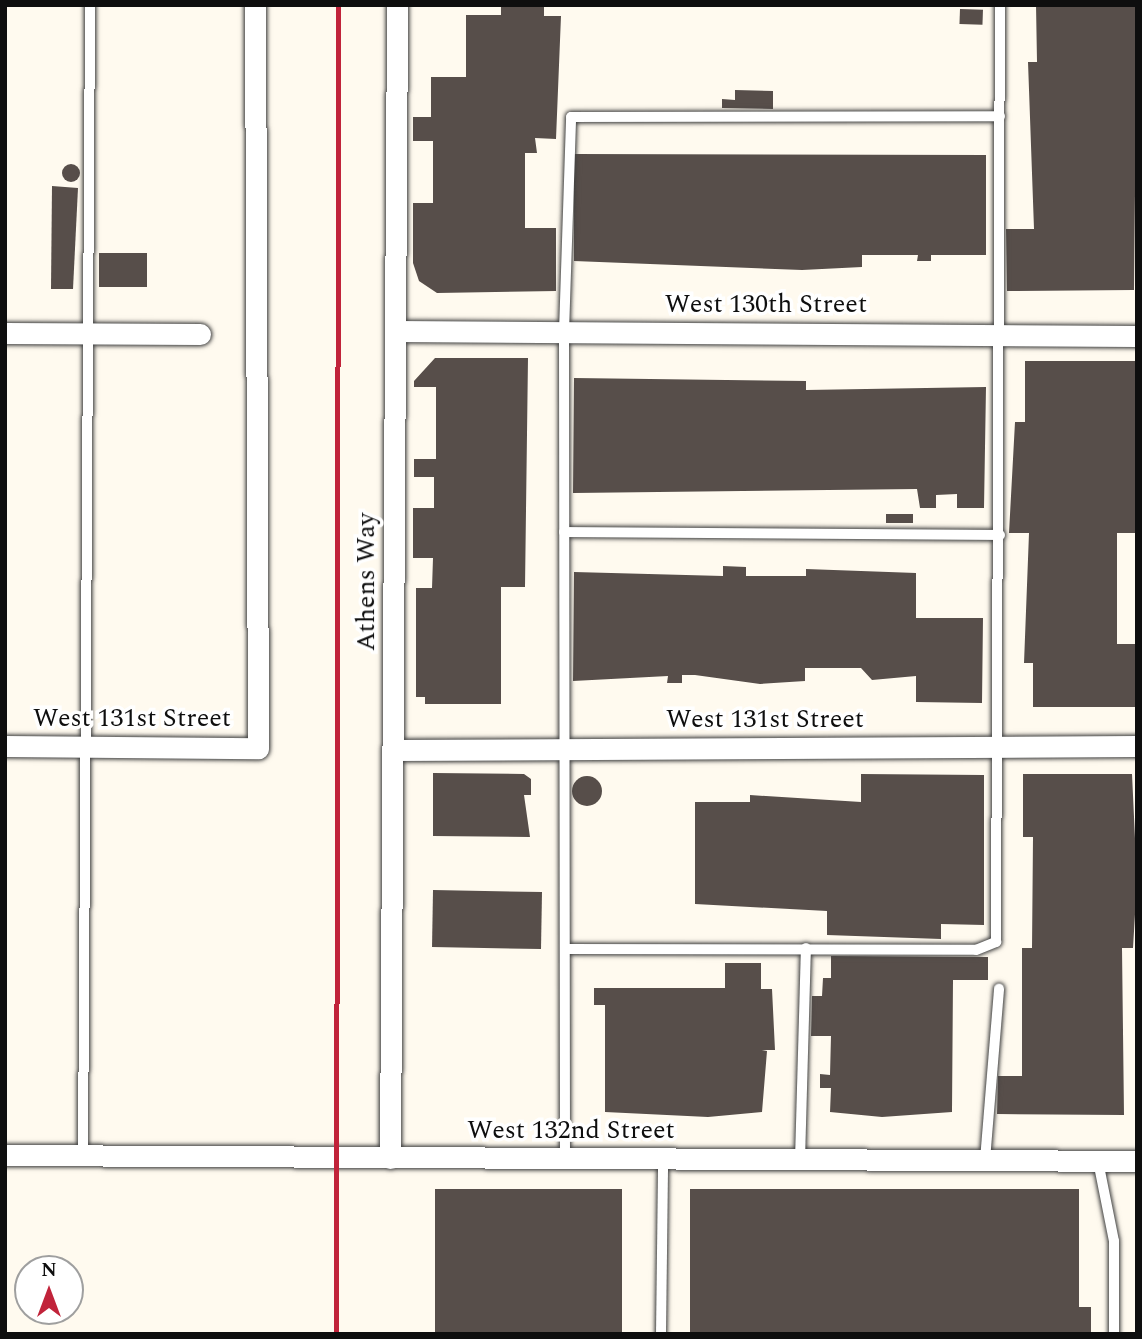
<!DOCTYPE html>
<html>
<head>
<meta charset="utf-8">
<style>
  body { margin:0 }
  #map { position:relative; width:1142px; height:1339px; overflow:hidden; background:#fffaef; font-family:Spectral,serif }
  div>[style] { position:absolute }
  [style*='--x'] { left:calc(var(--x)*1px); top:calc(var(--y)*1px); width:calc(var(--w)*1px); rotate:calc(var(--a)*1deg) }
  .building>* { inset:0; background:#574e4a; transform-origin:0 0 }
  .round { border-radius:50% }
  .roads { filter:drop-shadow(0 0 2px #414141) drop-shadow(0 0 2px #414141) }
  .service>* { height:10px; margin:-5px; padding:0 5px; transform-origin:5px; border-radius:5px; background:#fff }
  .minor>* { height:21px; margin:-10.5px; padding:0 10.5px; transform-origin:10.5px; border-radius:10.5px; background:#fff }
  .rail>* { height:5px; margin:-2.5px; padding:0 2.5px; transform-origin:2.5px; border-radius:2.5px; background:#c1233a }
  span { translate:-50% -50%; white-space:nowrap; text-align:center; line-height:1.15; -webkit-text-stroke:7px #fff; paint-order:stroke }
  .street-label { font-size:26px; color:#0e0e0e }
  .frame { position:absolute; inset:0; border:7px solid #0e0e0e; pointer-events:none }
  .north { position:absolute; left:14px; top:1255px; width:70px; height:70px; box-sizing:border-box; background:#fff; border:2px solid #9f9f9f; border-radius:50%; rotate:0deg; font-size:19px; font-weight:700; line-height:28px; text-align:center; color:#0e0e0e }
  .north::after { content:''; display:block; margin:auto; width:24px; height:32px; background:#c1233a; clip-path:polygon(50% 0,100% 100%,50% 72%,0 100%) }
</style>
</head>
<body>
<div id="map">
  <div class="building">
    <i style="clip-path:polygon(1036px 5px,1137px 6px,1134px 290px,1007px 291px,1006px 229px,1034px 229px,1028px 62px,1037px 62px)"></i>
    <i style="clip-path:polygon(501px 7px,544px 7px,544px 16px,561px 16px,556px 139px,535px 138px,537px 153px,525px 153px,525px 228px,556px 228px,556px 291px,437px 293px,419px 281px,413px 263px,413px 203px,433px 203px,433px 141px,413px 141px,413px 117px,431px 117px,431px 77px,466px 77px,466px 15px,501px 15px)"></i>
    <i style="left:960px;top:9px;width:23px;height:15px;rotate:2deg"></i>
    <i style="clip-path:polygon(735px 90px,773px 91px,773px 109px,722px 108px,722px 99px,735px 100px)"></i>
    <i style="clip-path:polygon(574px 154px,986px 155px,986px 255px,931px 255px,931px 261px,917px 261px,918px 255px,862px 255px,862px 267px,802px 270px,574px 261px)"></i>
    <i class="round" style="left:62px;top:164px;width:18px;height:18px"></i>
    <i style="clip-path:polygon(52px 186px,78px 188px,73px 289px,51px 289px)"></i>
    <i style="left:99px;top:253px;width:48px;height:34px"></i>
    <i style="clip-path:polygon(435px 358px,528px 358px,525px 587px,501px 587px,501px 704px,425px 704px,425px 697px,416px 697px,416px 588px,432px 588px,433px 558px,413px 558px,413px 508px,434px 508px,434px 477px,414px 477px,414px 459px,436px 459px,436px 387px,414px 387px,414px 381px)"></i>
    <i style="clip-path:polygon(1025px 361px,1136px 361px,1136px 533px,1117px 533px,1117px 644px,1136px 644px,1136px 707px,1033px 707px,1033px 663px,1024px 663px,1029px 533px,1009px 533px,1015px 422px,1025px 422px)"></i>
    <i style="clip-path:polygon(574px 378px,806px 381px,806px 390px,986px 387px,984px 508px,957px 508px,957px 494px,936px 495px,936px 508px,920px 508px,917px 489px,573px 493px)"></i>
    <i style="left:886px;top:514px;width:27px;height:9px"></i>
    <i style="clip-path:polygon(723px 566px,746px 567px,746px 576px,806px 576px,806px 569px,916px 573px,916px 618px,983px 618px,982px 703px,916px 702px,916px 676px,872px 680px,861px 668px,805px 668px,805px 681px,760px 684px,695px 675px,682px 675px,682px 683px,667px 683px,668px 676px,573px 681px,574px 572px,723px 576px)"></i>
    <i style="clip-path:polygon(433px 773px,524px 774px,531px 779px,531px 795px,524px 795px,530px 837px,433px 836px)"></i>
    <i style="clip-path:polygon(861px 774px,984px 775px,984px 925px,941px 924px,941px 939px,827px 935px,827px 911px,695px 904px,695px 802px,750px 802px,750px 795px,861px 802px)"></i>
    <i style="clip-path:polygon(1023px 774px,1132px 774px,1137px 881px,1133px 948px,1122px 948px,1124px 1115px,997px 1114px,998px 1076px,1022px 1076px,1022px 948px,1032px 948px,1033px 837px,1023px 837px)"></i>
    <i class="round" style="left:572px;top:776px;width:30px;height:30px"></i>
    <i style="left:542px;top:892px;width:57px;height:109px;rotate:91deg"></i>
    <i style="clip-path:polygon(831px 956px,988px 957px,988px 980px,953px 980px,952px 1112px,882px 1117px,830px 1112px,831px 1088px,820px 1088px,820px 1074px,830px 1075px,831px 1036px,811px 1036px,812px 996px,822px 996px,823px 978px,831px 978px)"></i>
    <i style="clip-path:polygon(725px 963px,761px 963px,761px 989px,772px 989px,775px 1050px,762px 1050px,767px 1051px,762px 1112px,708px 1117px,605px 1112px,605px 1005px,594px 1005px,594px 988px,725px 988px)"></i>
    <i style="left:435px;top:1189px;width:187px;height:145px"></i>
    <i style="clip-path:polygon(690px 1189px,1079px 1189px,1079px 1307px,1091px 1307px,1091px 1334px,690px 1334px)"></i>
  </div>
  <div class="roads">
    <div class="service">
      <i style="--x:564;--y:532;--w:436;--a:0.4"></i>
      <i style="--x:565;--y:949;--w:411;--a:0.1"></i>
      <i style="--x:976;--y:950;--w:22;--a:-22"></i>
      <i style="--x:996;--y:942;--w:937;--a:-89.76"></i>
      <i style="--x:83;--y:1156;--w:1151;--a:-89.65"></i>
      <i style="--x:565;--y:1158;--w:826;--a:-90.07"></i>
      <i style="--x:564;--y:332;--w:215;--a:-88.1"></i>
      <i style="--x:571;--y:117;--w:429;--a:-0.1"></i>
      <i style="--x:800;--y:1160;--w:212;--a:-88.4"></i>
      <i style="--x:985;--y:1160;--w:172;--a:-85.3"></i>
      <i style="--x:1098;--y:1161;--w:82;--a:78.7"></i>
      <i style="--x:1114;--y:1241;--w:93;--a:90"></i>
      <i style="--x:661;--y:1334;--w:175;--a:-89.3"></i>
    </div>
    <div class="minor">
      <i style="--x:395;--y:331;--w:742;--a:0.39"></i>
      <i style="--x:5;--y:333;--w:195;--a:0.3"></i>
      <i style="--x:5;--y:746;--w:253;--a:0.5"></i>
      <i style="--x:258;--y:748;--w:743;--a:-90.23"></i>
      <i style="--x:394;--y:750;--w:743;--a:-0.31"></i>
      <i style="--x:5;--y:1155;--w:1132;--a:0.3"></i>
      <i style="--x:390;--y:1158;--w:1153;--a:-89.65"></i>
    </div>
  </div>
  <div class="rail">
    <i style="--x:336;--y:1334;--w:1329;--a:-89.91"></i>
  </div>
  <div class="street-label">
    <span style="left:766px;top:305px">West 130th Street</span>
    <span style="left:367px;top:582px;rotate:-90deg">Athens Way</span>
    <span style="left:132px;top:719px">West 131st Street</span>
    <span style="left:765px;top:720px">West 131st Street</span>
    <span style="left:571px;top:1131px">West 132nd Street</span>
  </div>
  <div class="frame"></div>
  <div class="north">N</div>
</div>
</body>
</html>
